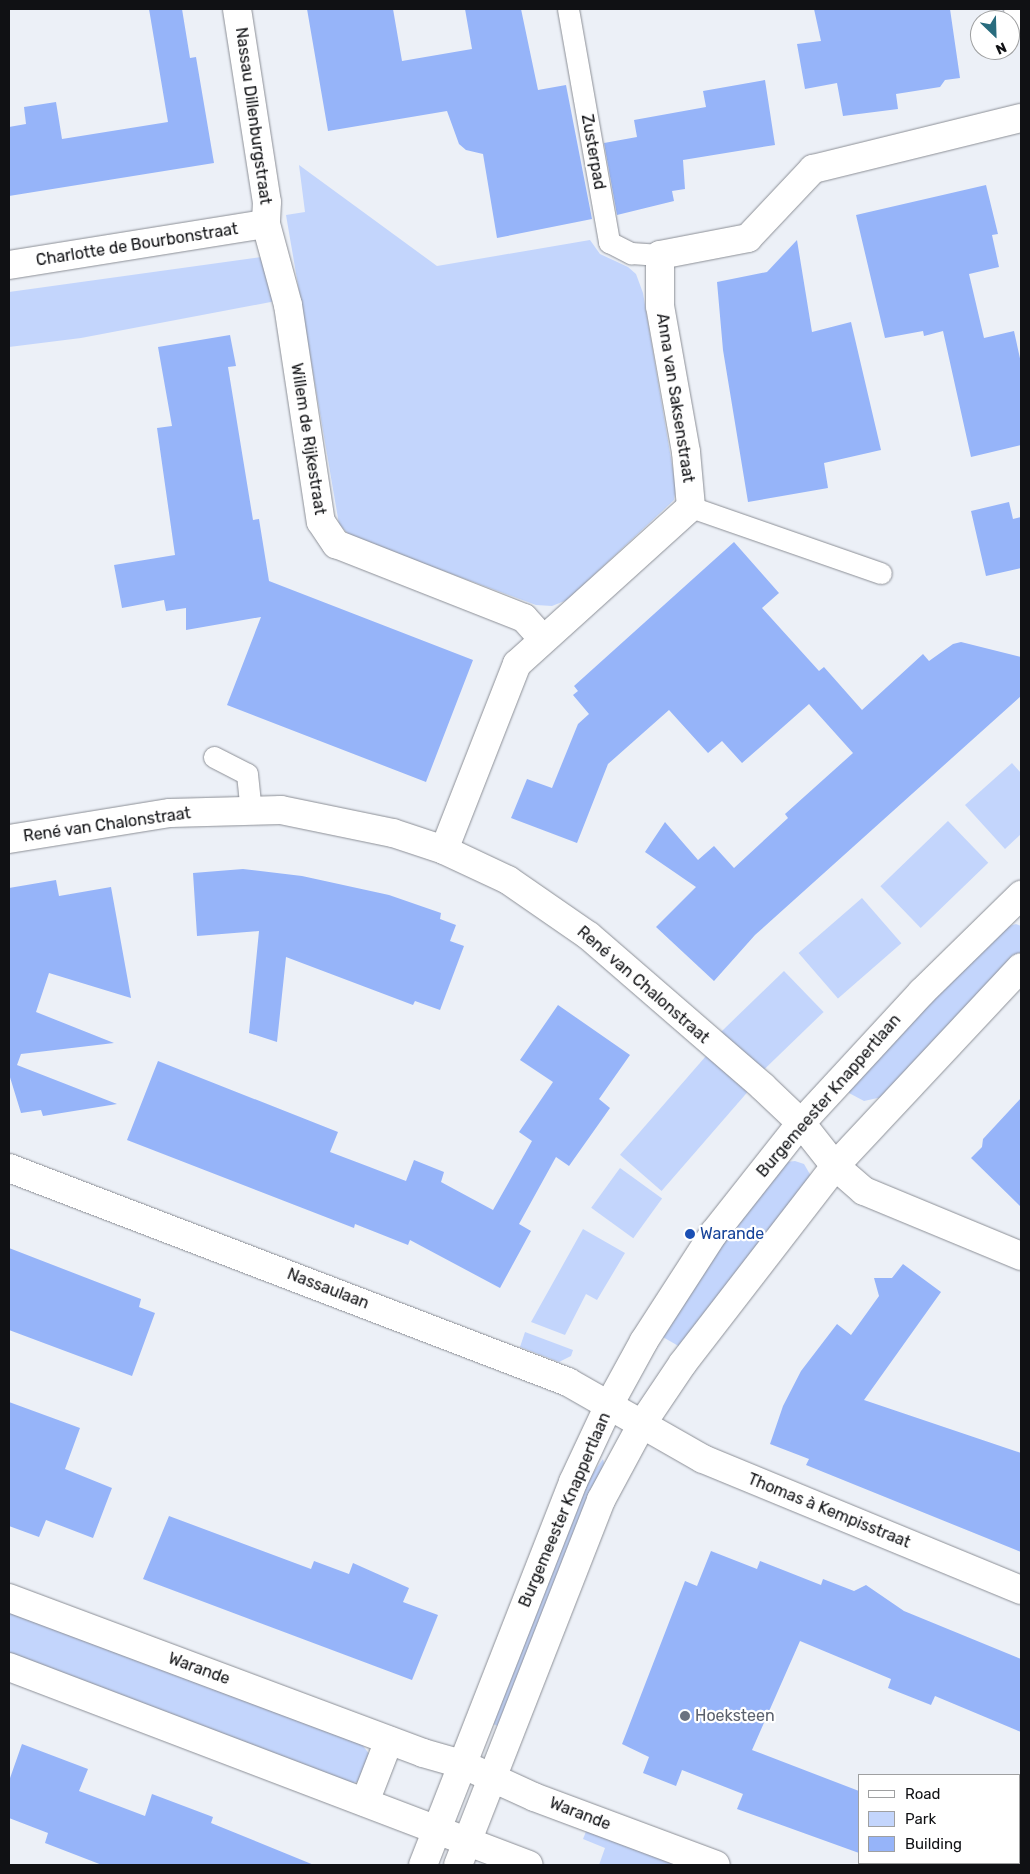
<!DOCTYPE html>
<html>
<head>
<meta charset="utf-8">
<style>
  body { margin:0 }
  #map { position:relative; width:1030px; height:1874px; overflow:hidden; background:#ecf0f7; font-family:Rubik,sans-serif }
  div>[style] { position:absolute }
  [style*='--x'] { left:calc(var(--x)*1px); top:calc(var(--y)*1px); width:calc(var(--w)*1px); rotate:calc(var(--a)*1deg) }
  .green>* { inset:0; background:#c3d5fc; transform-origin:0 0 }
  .building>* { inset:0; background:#96b4f9 }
  .roads { filter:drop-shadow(0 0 1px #8c8f96) drop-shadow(0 0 1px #8c8f96) }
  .service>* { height:21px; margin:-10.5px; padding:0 10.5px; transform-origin:10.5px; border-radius:10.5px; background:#fff }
  .minor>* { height:28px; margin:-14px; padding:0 14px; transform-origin:14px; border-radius:14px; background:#fff }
  .secondary>* { height:28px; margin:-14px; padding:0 14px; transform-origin:14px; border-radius:14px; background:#fff }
  .dots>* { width:14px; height:14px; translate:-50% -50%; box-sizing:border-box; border:2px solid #fff; border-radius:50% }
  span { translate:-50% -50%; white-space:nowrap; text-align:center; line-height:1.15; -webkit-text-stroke:4.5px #fff; paint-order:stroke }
  .street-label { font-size:16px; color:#101114 }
  .transit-label { font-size:16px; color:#164399 }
  .left { translate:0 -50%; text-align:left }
  .worship-label { font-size:16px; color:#5b616d }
  .frame { position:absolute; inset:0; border:10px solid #101114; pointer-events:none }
  .legend { position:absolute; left:858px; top:1774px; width:162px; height:90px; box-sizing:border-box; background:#fff; border:1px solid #9fa0a1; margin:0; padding:6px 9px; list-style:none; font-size:15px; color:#101114 }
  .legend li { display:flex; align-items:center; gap:10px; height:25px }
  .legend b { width:25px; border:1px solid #9fa0a1 }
  .north { position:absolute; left:970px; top:10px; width:50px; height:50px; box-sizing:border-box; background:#fff; border:1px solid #9fa0a1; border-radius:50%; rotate:156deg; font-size:14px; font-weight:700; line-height:20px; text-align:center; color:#101114 }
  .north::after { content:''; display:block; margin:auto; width:18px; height:22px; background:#296c7e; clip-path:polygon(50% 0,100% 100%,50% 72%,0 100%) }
</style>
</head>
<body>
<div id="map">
  <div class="green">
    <i style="clip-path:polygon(299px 165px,437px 266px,590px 240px,600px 254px,628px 267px,636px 274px,643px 293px,676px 488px,674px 500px,567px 600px,552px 606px,536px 605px,351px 537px,339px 524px,286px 215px,305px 212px)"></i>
    <i style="clip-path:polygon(269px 256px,276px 301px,81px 338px,9px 347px,9px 292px)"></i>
    <i style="clip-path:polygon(1012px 763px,1021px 773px,1021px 834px,1005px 849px,965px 805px)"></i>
    <i style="left:948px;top:821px;width:58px;height:94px;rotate:46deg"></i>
    <i style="left:862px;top:898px;width:60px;height:84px;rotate:49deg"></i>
    <i style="clip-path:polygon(1016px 924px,1021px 926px,1021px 952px,882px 1097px,864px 1101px,849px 1093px,848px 1086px,1006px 927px)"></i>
    <i style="left:784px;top:971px;width:57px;height:88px;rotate:46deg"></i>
    <i style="left:706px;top:1056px;width:55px;height:131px;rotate:41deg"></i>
    <i style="clip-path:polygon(795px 1161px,804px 1164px,811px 1176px,682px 1348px,661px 1336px,703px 1267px,787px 1162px)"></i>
    <i style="left:620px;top:1168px;width:52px;height:49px;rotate:36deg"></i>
    <i style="clip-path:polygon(583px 1229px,625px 1253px,597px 1300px,586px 1294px,565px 1335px,531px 1322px)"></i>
    <i style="clip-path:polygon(525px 1332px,573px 1350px,571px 1356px,559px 1362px,520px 1347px)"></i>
    <i style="clip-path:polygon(603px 1459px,604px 1463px,500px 1727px,491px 1723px,586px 1483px)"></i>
    <i style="clip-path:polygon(9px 1609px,360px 1742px,370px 1755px,359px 1781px,351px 1784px,9px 1656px)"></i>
    <i style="clip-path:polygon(587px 1829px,684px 1865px,599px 1865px,605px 1848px,583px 1839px)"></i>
  </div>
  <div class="building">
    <i style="clip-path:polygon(149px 9px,182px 9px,190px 58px,196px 57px,214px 163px,9px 196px,9px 127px,26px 124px,24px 107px,56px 102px,62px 139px,168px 122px)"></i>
    <i style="clip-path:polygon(307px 9px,393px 9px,402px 61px,472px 49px,465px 9px,521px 9px,538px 90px,566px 85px,592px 219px,497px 238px,483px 154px,466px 150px,459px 144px,447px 111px,328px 131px)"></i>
    <i style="clip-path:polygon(814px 9px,950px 9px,960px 78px,945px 80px,940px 87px,896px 94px,898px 109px,843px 116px,837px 83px,805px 89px,797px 44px,821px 41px)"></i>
    <i style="clip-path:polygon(765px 80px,775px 145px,683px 160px,685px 189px,672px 191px,674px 201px,617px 215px,604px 143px,637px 137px,634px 120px,706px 107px,703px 91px)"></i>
    <i style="clip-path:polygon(986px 185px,998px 234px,992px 235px,999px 267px,969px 274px,984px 338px,1014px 331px,1021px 363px,1021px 445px,971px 457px,943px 331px,924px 336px,923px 331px,885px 338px,856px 215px)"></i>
    <i style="clip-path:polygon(797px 240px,812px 332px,851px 322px,881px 450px,824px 463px,828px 488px,748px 502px,723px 350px,717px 282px,767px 272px)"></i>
    <i style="clip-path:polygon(230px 335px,236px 366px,228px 367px,253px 520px,259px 519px,269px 581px,473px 660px,426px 782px,227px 705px,261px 617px,186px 630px,186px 608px,166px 611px,164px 600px,122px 608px,114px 565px,175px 555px,157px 428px,172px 426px,158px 347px)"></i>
    <i style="clip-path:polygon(1009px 502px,1013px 519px,1021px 517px,1021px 568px,986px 576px,971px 511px)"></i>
    <i style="clip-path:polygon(734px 542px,779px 593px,762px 608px,819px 671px,824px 667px,862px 710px,923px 654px,929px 661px,953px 644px,961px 642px,1021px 657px,1021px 696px,755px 935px,714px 981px,656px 927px,696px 887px,645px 852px,665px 822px,698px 860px,714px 846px,734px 868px,788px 818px,785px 814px,853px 753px,809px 704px,742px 763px,722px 741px,708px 753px,669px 710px,608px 764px,577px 843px,511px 818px,527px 779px,552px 788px,578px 724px,589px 714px,573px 695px,578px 691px,574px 686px)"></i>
    <i style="clip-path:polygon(243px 869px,302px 876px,389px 895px,441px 913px,440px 919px,456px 925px,450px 941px,464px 946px,440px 1010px,415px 1001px,413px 1005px,286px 957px,277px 1042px,249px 1033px,259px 931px,197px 936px,193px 873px)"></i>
    <i style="clip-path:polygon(56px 880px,59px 896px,111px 887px,131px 998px,49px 973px,36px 1012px,114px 1043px,21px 1054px,17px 1065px,117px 1104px,43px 1116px,41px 1110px,21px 1113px,9px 1074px,9px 888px)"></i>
    <i style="clip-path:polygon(558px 1005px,630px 1055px,599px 1099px,610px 1108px,569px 1166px,556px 1157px,519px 1224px,531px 1231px,500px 1288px,410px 1240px,408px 1245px,355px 1224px,354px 1228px,127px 1140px,158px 1061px,338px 1132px,330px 1152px,367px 1166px,406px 1181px,414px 1160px,444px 1172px,441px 1182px,493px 1210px,532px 1141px,519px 1132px,553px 1082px,520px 1060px)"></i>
    <i style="clip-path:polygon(1021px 1098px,1021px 1207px,971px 1158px,982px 1147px,983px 1139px)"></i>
    <i style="clip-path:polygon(9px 1248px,141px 1299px,139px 1307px,155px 1313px,132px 1376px,9px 1330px)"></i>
    <i style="clip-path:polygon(903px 1264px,941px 1292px,864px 1400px,1021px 1453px,1021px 1552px,806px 1465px,809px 1459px,770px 1444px,783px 1406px,801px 1371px,837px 1324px,851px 1335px,879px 1296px,874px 1278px,892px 1278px)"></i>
    <i style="clip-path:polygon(9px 1402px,80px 1428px,65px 1469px,112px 1488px,93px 1538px,46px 1520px,39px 1537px,9px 1526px)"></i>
    <i style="clip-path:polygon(169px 1516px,311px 1569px,314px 1561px,349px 1574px,353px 1563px,409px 1588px,403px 1602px,438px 1615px,412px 1680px,143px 1579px)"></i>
    <i style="clip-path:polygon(711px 1551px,757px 1569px,760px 1561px,821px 1585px,823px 1579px,854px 1591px,866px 1585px,904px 1611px,1021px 1659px,1021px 1732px,935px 1696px,931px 1705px,888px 1688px,891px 1679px,800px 1641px,752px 1750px,859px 1791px,859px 1853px,737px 1809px,743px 1794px,682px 1770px,676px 1786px,643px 1773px,649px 1757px,622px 1744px,685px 1581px,697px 1586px)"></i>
    <i style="clip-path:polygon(22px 1744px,88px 1769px,79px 1791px,145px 1816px,152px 1794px,213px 1817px,211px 1823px,314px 1865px,102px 1865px,45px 1843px,48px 1833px,9px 1818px,9px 1781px)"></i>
  </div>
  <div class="roads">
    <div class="service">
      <i style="--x:568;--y:9;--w:237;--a:80"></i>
      <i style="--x:609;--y:242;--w:25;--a:27"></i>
      <i style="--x:631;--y:253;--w:29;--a:4"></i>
      <i style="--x:691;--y:507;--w:201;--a:19.2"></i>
      <i style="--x:214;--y:757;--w:37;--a:27"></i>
      <i style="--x:247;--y:774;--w:37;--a:84"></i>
    </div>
    <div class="minor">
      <i style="--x:237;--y:9;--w:195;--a:81.2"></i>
      <i style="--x:267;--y:202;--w:22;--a:93"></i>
      <i style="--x:266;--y:224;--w:84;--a:74.8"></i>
      <i style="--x:288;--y:305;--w:219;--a:81.4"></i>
      <i style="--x:321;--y:522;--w:27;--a:56"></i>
      <i style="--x:336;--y:544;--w:202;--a:21.5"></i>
      <i style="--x:524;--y:618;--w:27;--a:48"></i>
      <i style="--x:1018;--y:9;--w:12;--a:76"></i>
      <i style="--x:9;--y:265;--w:260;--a:-9.1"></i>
      <i style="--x:9;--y:839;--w:163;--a:-9.2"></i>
      <i style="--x:170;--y:813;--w:111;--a:-1.5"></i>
      <i style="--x:281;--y:810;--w:114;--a:11.6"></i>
      <i style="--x:393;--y:833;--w:54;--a:18.4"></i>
      <i style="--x:444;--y:850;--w:71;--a:25.1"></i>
      <i style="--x:508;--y:880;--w:98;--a:34.7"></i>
      <i style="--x:589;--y:936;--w:229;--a:40.9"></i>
      <i style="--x:762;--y:1086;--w:54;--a:43.5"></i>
      <i style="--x:801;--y:1123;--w:55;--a:51.7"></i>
      <i style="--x:835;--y:1166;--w:38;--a:41"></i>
      <i style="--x:864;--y:1191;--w:170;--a:22.5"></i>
      <i style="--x:444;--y:850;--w:200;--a:-68.6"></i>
      <i style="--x:517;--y:664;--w:234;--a:-42.1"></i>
      <i style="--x:691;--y:507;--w:55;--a:-95.2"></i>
      <i style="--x:686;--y:452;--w:148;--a:-100.1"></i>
      <i style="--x:660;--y:306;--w:51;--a:-90"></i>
      <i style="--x:660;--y:255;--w:90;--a:-10.9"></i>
      <i style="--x:748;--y:238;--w:95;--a:-46.7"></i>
      <i style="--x:813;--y:169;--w:214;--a:-13.8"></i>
      <i style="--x:9;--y:1168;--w:599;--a:20.95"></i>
      <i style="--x:568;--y:1382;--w:155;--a:29.7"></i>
      <i style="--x:703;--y:1459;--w:344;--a:22.4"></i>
      <i style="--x:9;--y:1598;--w:442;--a:20.5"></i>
      <i style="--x:423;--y:1753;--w:41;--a:15.8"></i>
      <i style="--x:462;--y:1764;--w:79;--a:24.6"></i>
      <i style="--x:534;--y:1797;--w:194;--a:20.5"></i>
      <i style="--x:9;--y:1667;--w:556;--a:20.85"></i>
      <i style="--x:365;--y:1802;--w:66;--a:-68.8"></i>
    </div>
    <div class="secondary">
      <i style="--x:423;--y:1865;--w:411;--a:-68.6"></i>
      <i style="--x:573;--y:1482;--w:85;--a:-64.9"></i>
      <i style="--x:609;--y:1405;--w:73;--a:-61.3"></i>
      <i style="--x:644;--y:1341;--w:129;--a:-57.1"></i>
      <i style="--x:714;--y:1233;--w:140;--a:-51.7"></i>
      <i style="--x:801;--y:1123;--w:178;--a:-47.3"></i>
      <i style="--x:922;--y:992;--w:139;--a:-44.4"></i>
      <i style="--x:458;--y:1865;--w:392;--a:-68.6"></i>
      <i style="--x:601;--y:1500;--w:86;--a:-61.7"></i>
      <i style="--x:642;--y:1424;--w:73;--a:-56.1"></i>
      <i style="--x:683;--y:1363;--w:249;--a:-52.3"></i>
      <i style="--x:835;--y:1166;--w:272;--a:-46.9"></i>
    </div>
  </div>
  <div class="dots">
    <i style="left:690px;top:1234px;background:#1a4fb4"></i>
    <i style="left:685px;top:1716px;background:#6b7280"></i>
  </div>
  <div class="street-label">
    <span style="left:253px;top:116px;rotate:82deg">Nassau Dillenburgstraat</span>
    <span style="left:593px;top:152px;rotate:80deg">Zusterpad</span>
    <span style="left:137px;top:245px;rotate:-9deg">Charlotte de Bourbonstraat</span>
    <span style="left:675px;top:398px;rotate:81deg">Anna van Saksenstraat</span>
    <span style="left:308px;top:439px;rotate:81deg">Willem de Rijkestraat</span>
    <span style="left:107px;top:825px;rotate:-8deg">René van Chalonstraat</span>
    <span style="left:643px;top:985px;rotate:41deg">René van Chalonstraat</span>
    <span style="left:829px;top:1096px;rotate:-49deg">Burgemeester Knappertlaan</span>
    <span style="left:328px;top:1289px;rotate:21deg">Nassaulaan</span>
    <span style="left:565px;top:1510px;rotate:-67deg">Burgemeester Knappertlaan</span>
    <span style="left:829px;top:1511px;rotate:22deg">Thomas à Kempisstraat</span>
    <span style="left:199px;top:1669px;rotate:20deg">Warande</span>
    <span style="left:580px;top:1814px;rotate:21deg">Warande</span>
  </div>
  <div class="transit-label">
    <span class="left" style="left:700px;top:1234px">Warande</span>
  </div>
  <div class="worship-label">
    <span class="left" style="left:695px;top:1716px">Hoeksteen</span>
  </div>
  <div class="frame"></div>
  <ul class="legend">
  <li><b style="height:6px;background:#fff"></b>Road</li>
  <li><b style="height:14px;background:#c3d5fc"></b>Park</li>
  <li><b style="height:14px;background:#96b4f9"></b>Building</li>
  </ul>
  <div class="north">N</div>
</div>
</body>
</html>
